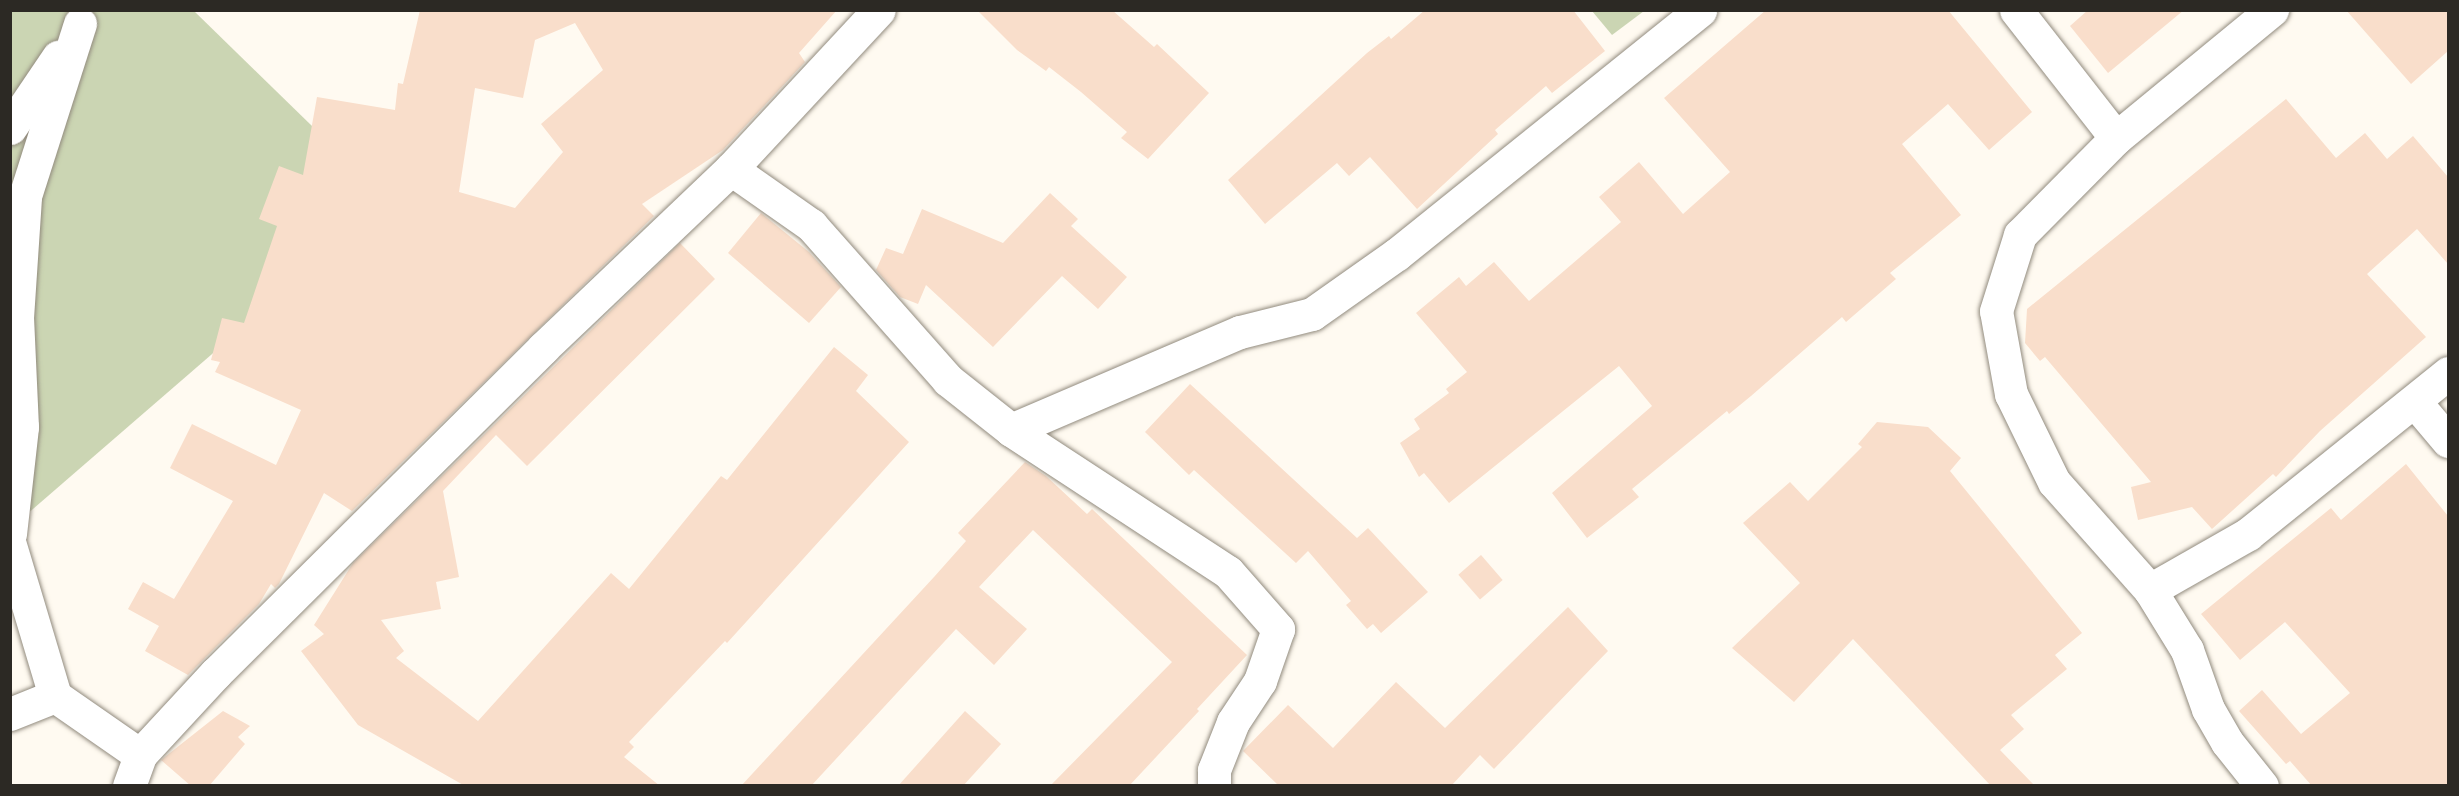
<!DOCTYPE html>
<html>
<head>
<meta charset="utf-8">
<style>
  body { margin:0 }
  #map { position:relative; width:2459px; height:796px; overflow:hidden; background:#fffaf1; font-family:Raleway,sans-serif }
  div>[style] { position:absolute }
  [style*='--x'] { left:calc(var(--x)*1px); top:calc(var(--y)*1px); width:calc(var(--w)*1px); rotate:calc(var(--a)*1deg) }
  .green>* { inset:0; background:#cbd5b3 }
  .building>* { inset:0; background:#f9decb; transform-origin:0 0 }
  .roads { filter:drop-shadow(0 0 2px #928b7e) drop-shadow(0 0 2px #928b7e) }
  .minor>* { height:33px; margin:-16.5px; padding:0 16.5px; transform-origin:16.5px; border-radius:16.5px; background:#fff }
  span { translate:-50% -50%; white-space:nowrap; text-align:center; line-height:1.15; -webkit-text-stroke:6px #fff; paint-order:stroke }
  .frame { position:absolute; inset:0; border:12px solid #2c2924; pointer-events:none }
</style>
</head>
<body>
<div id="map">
  <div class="green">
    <i style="clip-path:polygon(11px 11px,194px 11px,389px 201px,11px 528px)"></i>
    <i style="clip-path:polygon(1592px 11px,1644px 11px,1612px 35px)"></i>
  </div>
  <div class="building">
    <i style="clip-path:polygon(evenodd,420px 10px,837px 10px,799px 53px,805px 62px,723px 150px,642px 204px,654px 216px,352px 511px,324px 493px,279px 584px,275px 588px,271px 584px,259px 604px,188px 675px,145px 651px,159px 626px,128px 609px,143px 582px,174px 599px,233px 501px,170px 468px,192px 424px,276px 465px,301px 410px,215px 372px,220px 362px,211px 360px,222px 318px,244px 323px,277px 226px,259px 219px,279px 166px,303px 175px,317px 97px,395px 110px,398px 83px,403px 84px,420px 10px,575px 23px,603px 70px,541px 124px,563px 152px,515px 208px,459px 192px,475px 88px,523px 98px,535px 40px,575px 23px)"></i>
    <i style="clip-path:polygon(977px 10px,1112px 10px,1154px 47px,1157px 44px,1209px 93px,1148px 159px,1121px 138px,1127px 132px,1081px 92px,1049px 67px,1046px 71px,1017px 50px)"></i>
    <i style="clip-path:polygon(1425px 10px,1573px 10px,1605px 51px,1552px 93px,1546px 86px,1495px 130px,1498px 134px,1417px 209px,1370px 157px,1349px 176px,1337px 163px,1265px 224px,1228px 180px,1367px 53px,1389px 36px,1391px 39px)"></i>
    <i style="clip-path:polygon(1766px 10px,1948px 10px,2032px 112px,1989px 150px,1948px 104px,1902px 144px,1961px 215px,1890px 273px,1896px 279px,1846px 322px,1842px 317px,1751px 396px,1729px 414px,1727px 411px,1632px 489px,1639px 497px,1587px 538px,1552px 493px,1652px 406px,1619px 366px,1449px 503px,1424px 473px,1419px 477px,1400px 443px,1420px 429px,1414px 419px,1449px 393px,1446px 389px,1467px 372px,1416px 313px,1459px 277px,1466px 286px,1494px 262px,1529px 301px,1621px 222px,1599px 197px,1639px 162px,1683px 214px,1730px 172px,1664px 98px)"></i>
    <i style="clip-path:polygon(2088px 10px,2184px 10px,2108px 73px,2070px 26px)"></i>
    <i style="clip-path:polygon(2346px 10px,2448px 10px,2448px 51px,2411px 84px)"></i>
    <i style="clip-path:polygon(2286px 99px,2336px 158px,2365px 133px,2387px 159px,2413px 136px,2448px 177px,2448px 264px,2417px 229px,2367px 274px,2426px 337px,2320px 431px,2276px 477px,2273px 474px,2212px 529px,2192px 507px,2138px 520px,2131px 487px,2151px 482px,2045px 357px,2040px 361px,2025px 343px,2027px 309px)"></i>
    <i style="clip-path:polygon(1050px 193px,1078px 219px,1071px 226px,1127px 277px,1098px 309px,1062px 276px,993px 347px,926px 285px,918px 304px,900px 297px,876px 270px,886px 248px,903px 254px,922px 209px,1003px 243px)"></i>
    <i style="clip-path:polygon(761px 213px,809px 252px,841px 287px,809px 323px,728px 253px)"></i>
    <i style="clip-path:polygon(680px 243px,715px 279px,527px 466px,496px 435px,443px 491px,459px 577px,436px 582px,441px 609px,381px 620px,404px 651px,396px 658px,478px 721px,611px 573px,629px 589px,721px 476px,727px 480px,834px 347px,868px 375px,856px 391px,909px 442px,727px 643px,725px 641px,629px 742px,634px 747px,624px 757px,660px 786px,465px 786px,358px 725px,301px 651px,324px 634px,314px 625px,353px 563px)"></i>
    <i style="clip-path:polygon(1190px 384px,1357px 538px,1368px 528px,1428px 592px,1381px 633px,1373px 624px,1367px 629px,1346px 605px,1351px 601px,1308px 551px,1296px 563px,1194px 470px,1189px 475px,1145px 432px)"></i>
    <i style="clip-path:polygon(1877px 422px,1928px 427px,1961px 458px,1950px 471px,2082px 633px,2055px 655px,2067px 669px,2011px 715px,2024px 729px,2000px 750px,2035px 786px,1991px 786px,1853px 639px,1794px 702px,1732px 648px,1800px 583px,1743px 523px,1790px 482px,1808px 501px,1862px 447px,1858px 444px)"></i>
    <i style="clip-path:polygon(1025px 462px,1046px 476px,1087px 514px,1092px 509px,1247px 655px,1197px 709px,1199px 711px,1129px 786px,1050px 786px,1172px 662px,1033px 530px,979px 587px,1027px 629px,994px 665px,956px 629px,811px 786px,741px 786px,934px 577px,966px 541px,958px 533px)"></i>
    <i style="clip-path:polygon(2406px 464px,2448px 516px,2448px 786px,2312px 786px,2290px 761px,2286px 764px,2239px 711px,2262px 690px,2301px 734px,2350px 693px,2285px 622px,2240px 660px,2201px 614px,2331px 508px,2341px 520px)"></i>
    <i style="left:1481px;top:555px;width:33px;height:30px;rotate:49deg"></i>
    <i style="clip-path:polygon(1568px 607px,1608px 651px,1494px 769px,1480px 755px,1451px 786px,1279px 786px,1243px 751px,1288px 705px,1333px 748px,1396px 682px,1445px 728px)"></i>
    <i style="clip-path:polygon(223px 711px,250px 726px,238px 737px,245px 744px,209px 786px,191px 786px,161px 760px)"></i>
    <i style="clip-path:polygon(965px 711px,1001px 744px,963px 786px,898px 786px)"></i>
  </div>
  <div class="roads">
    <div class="minor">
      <i style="--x:2016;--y:10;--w:162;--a:52"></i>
      <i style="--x:10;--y:128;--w:86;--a:-55.9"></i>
      <i style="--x:731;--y:169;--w:98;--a:35"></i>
      <i style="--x:811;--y:225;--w:207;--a:48.5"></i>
      <i style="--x:948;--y:380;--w:80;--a:38.4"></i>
      <i style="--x:1011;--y:430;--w:259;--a:33.2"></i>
      <i style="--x:1228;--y:572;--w:76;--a:48.7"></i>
      <i style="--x:1278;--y:629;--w:55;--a:109.1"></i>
      <i style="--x:1260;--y:681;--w:49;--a:123.4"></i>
      <i style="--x:1233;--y:722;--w:52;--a:111.6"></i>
      <i style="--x:1214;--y:770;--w:16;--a:90"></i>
      <i style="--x:2415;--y:402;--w:51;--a:49.8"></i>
      <i style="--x:1011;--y:430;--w:249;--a:-23.2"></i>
      <i style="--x:1240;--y:332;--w:74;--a:-14"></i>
      <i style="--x:1312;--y:314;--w:104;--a:-35.2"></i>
      <i style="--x:1397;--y:254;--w:389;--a:-38.8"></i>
      <i style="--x:10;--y:534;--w:108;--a:-83.6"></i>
      <i style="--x:22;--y:427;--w:109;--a:-92.6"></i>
      <i style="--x:17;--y:318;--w:122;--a:-86.2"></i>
      <i style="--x:25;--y:196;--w:181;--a:-72.3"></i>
      <i style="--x:10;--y:545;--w:158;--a:73.4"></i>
      <i style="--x:55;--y:696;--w:103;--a:34.8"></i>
      <i style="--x:2150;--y:590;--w:113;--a:-29.7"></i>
      <i style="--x:2248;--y:534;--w:257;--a:-38.8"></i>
      <i style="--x:10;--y:714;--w:48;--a:-21.8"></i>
      <i style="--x:129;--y:786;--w:33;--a:-70"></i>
      <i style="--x:140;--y:755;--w:112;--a:-47.2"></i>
      <i style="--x:216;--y:673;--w:461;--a:-44.8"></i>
      <i style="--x:543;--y:348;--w:260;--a:-43.6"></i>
      <i style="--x:731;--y:169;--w:217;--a:-47.1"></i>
      <i style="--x:2262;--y:786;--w:56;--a:-128.5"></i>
      <i style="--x:2227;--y:742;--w:38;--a:-120"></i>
      <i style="--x:2208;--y:709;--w:63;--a:-109.6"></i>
      <i style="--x:2187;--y:650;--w:70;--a:-121.7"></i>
      <i style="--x:2150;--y:590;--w:144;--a:-131.6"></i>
      <i style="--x:2054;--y:482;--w:98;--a:-116"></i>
      <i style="--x:2011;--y:394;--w:84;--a:-100.2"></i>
      <i style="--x:1996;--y:311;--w:80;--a:-72.5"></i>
      <i style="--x:2020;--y:235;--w:136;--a:-45.3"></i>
      <i style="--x:2116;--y:138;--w:202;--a:-39.4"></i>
    </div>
  </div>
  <div class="frame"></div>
</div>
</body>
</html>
